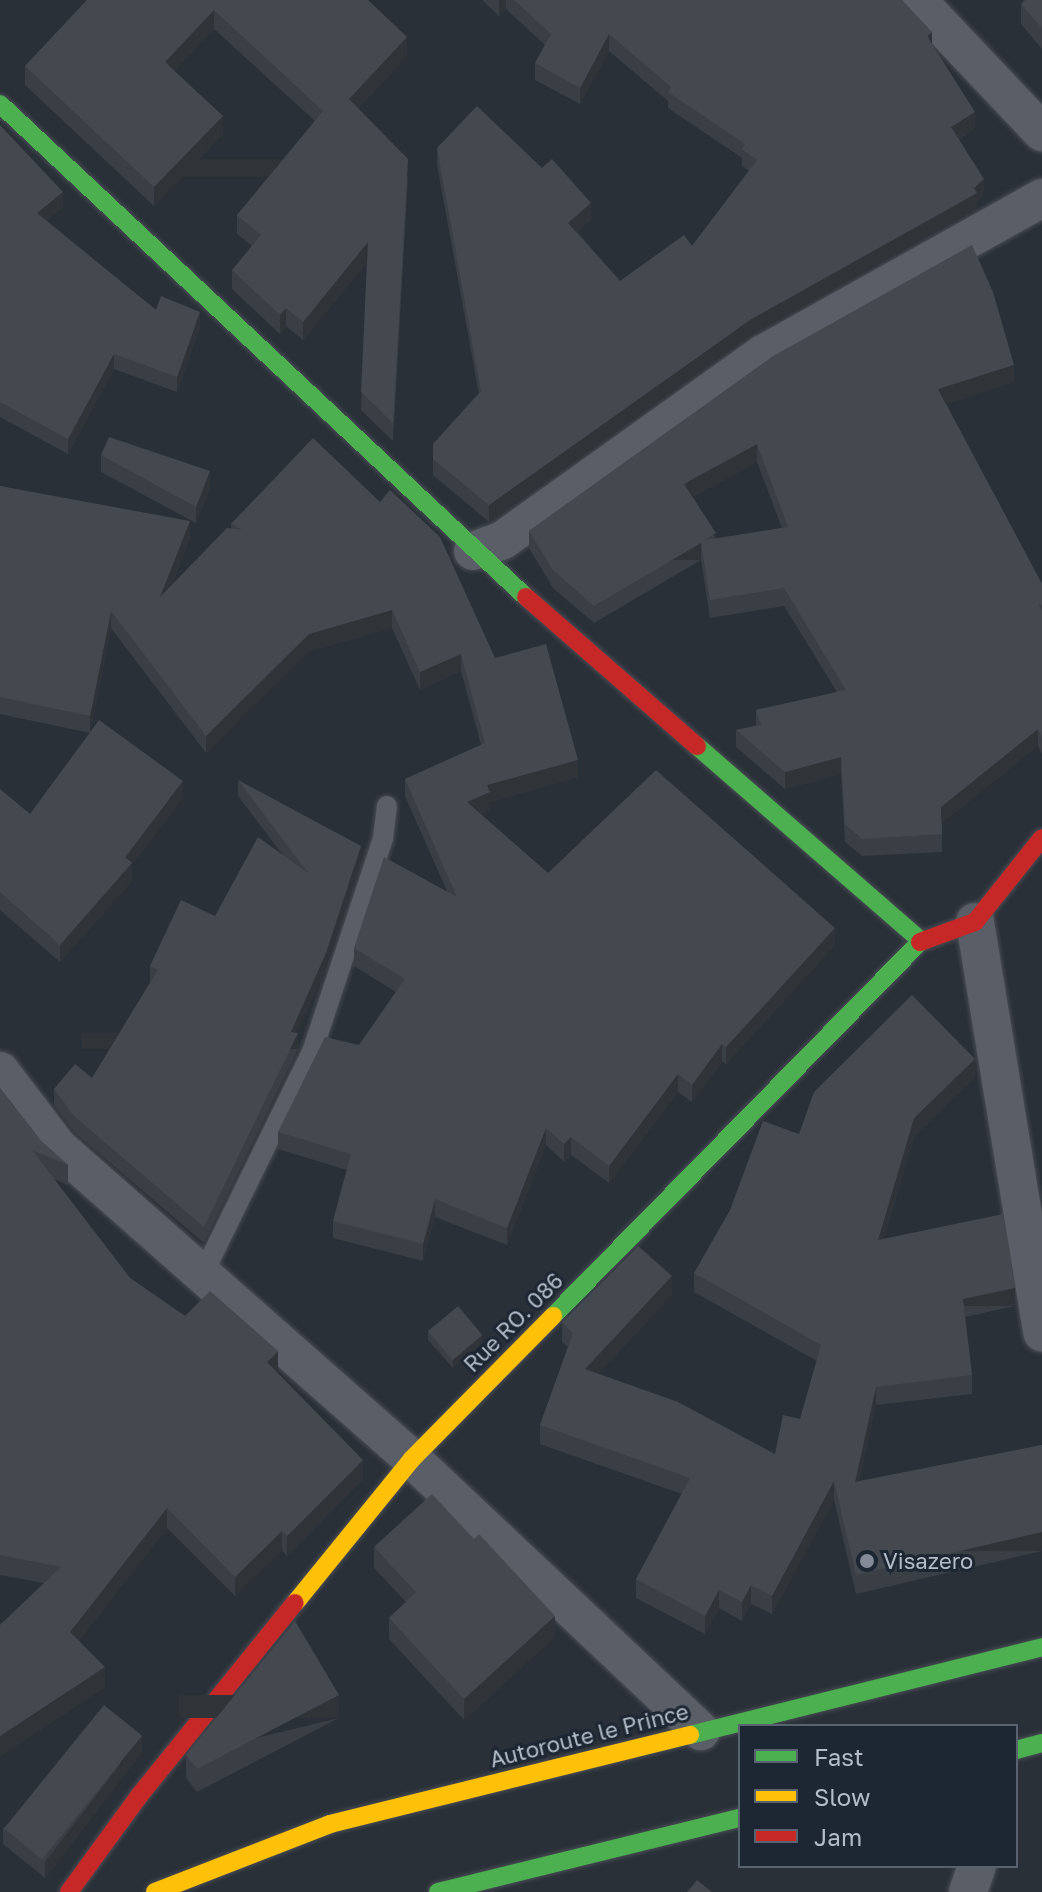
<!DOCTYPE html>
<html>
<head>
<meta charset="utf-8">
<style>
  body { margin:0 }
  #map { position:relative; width:1042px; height:1892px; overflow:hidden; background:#2a3038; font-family:"Golos Text",sans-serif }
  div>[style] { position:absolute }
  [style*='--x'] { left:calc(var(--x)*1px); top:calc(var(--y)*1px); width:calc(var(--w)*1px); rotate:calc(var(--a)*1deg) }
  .roads { filter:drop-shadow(0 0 2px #484c53) drop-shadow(0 0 2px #484c53) }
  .lane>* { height:20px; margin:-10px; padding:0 10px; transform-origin:10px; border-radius:10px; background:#5a5e66 }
  .street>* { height:38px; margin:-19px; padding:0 19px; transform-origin:19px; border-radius:19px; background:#5a5e66 }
  .fast>* { height:18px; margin:-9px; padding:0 9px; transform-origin:9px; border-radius:9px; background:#4caf50 }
  .slow>* { height:18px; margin:-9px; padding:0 9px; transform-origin:9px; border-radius:9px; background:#ffc107 }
  .jam>* { height:18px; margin:-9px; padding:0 9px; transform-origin:9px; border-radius:9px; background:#c62828 }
  .wall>* { inset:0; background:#3a3f45 }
  .shaded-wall>* { inset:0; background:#303338; transform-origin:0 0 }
  .building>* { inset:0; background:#444950; transform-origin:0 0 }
  .dots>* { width:22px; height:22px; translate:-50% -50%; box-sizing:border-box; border:4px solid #1d2633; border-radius:50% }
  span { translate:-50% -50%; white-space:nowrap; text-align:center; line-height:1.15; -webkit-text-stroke:6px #1d2633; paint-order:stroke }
  .street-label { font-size:22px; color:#b4bcc9 }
  .poi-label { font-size:22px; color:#b4bcc9 }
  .left { translate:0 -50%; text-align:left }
  .legend { position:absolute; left:738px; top:1724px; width:280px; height:144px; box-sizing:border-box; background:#1d2633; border:2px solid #59626f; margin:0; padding:10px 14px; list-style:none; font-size:24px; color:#b4bcc9 }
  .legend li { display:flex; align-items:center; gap:16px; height:40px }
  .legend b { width:40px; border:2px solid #59626f }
</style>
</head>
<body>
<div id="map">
  <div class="roads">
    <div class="lane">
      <i style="--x:202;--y:1276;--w:253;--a:-63.9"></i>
      <i style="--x:313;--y:1049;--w:222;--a:-71.6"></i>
      <i style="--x:383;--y:838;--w:32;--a:-83"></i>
    </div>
    <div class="street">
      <i style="--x:917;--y:0;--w:182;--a:46.6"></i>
      <i style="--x:473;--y:551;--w:32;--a:-20"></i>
      <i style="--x:503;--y:540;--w:320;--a:-35.6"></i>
      <i style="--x:763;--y:354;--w:320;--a:-29.2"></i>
      <i style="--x:975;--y:922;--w:416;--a:80.7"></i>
      <i style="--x:0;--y:1071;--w:96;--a:52.7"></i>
      <i style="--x:58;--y:1147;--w:472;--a:41.4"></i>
      <i style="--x:412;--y:1459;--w:397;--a:43.3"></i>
      <i style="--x:968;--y:1892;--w:28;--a:-71"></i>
    </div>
    <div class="fast">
      <i style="--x:0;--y:104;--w:721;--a:43.15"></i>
      <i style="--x:697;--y:746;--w:297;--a:41"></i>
      <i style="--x:553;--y:1316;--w:524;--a:-45.54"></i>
      <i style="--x:690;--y:1735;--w:363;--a:-14"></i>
      <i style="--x:1016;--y:1750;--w:27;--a:-15"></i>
      <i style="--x:438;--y:1892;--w:311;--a:-13.8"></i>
    </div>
    <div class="slow">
      <i style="--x:295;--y:1603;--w:186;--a:-50.9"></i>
      <i style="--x:412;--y:1459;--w:201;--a:-45.4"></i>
      <i style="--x:155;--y:1892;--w:188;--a:-21.2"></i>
      <i style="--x:330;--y:1824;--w:371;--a:-13.9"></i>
    </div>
    <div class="jam">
      <i style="--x:526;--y:597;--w:227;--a:41.1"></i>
      <i style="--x:920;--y:942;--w:59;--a:-20"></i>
      <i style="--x:975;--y:922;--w:107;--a:-51.4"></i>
      <i style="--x:69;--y:1892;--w:119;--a:-53.9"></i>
      <i style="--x:139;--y:1796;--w:248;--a:-51.1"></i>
    </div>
  </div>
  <div class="wall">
    <i style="clip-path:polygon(87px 0,368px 0,407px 56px,358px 108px,408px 177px,393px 441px,361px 410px,367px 262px,303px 340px,286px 326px,280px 334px,232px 289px,232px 270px,252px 246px,237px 234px,237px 215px,315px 121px,214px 29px,174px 71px,223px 134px,154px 206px,25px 85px,25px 66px)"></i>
    <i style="clip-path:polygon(482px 0,902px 0,932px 45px,975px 128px,959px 139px,984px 195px,977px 202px,977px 209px,750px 336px,489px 522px,433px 475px,433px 444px,479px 394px,437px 165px,437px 148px,591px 219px,577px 232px,620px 281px,692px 246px,749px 171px,742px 166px,742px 158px,668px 108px,668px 101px,609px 51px,580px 104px,535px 80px,535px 63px,545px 45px,506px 9px,499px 16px)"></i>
    <i style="clip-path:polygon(1042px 0,1042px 49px,1021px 24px,1021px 4px)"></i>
    <i style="clip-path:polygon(0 125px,63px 207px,46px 221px,156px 310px,200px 328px,177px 392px,114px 369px,68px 454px,0 417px)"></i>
    <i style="clip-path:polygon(evenodd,775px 355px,1014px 382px,946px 404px,1042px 584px,1042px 754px,1038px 746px,942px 823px,942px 852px,862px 856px,845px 842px,841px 774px,785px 789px,736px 747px,736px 730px,756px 725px,756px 710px,837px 692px,784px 606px,710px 618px,701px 560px,594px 623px,553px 588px,529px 548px,529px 531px,775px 355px,757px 462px,782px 528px,716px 539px,693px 497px,757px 462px)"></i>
    <i style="clip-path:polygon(101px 455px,210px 487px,196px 523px,101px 472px)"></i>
    <i style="clip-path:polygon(0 486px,190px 538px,172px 585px,231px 528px,231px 524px,495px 658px,578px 777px,490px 802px,490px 809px,480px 814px,548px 873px,835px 945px,726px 1064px,722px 1061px,692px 1102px,678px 1092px,609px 1183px,571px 1155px,564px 1162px,546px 1145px,507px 1245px,435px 1217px,423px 1261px,333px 1238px,333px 1221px,347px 1170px,278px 1149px,278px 1132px,359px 1045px,396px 992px,354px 966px,354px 948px,447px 891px,405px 796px,405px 779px,481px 745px,461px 671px,420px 690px,392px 628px,309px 651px,206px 753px,111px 628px,90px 733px,0 714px)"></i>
    <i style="clip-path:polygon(238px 780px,361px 862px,326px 969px,297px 1033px,298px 1049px,204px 1243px,74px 1132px,54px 1105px,54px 1089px,92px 1078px,150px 982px,150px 966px,215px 916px,282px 854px,238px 796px)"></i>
    <i style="clip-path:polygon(0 789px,30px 814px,183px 798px,132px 865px,132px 881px,60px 962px,0 910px)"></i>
    <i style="clip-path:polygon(975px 1077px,914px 1137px,884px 1239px,1015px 1306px,965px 1317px,972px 1375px,972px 1394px,876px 1405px,859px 1481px,1042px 1445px,1042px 1551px,856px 1594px,834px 1500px,772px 1614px,751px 1604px,742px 1621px,719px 1608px,705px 1634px,636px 1598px,636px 1579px,682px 1494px,540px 1444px,540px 1425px,568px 1347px,562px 1342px,562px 1323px,672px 1295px,598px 1374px,775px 1454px,800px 1419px,817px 1361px,694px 1292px,694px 1273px,799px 1134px)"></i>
    <i style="clip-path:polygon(0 1088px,41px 1141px,68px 1165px,68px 1185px,54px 1179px,130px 1278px,185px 1316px,278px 1371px,277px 1372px,363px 1479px,287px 1556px,282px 1550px,235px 1596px,167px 1528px,79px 1640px,105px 1687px,0 1756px,0 1625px,44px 1583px,0 1575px)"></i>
    <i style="clip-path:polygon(428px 1331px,482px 1343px,453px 1368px,428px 1340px)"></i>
    <i style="clip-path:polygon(374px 1547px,555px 1637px,464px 1720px,389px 1639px,389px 1618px,406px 1602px,374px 1568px)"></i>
    <i style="clip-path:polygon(339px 1718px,197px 1792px,186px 1778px,186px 1755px)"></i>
    <i style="clip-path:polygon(142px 1752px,45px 1878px,3px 1844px,3px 1828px)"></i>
  </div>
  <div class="shaded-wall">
    <i style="clip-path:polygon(499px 0,506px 0,506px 9px,499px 16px)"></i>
    <i style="clip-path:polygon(214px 10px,214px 29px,165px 80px,165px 62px)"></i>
    <i style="clip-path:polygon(932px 32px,932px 48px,927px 36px)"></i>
    <i style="clip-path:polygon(609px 34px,609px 51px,580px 104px,580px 88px)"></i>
    <i style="clip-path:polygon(407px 37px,407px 56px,349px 117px,349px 99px)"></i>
    <i style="clip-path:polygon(975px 112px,975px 128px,951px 143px,951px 127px)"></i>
    <i style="clip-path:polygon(223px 116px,223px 134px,154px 206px,154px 187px)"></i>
    <i style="left:408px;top:159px;width:18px;height:264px;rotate:90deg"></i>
    <i style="clip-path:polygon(984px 179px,984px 195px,977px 202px,977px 209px,750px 336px,489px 522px,489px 505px,750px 320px,974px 188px)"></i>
    <i style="clip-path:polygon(63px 192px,63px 207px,37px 228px,37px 213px)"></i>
    <i style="clip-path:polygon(591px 203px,591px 219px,568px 239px,568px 223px)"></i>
    <i style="clip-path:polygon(368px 242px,368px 261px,303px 340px,303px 322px)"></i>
    <i style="clip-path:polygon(286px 308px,286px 326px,280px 334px,280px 315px)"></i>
    <i style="clip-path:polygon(200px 312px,200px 328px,177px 392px,177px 377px)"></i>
    <i style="clip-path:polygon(114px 354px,114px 369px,68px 454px,68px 439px)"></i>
    <i style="clip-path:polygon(1014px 365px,1014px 382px,938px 407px,938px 389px)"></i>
    <i style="clip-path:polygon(757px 444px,757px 462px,684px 502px,684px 484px)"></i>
    <i style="clip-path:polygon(210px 471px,210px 487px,196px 523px,196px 507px)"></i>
    <i style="clip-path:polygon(190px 521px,190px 538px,160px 615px,160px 597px)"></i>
    <i style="left:701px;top:543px;width:17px;height:124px;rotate:90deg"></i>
    <i style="clip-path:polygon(392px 610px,392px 628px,309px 651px,206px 753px,206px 736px,309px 634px)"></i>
    <i style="clip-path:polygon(111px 611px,111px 628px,90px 733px,90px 716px)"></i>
    <i style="clip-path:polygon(461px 654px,461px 671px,420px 690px,420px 672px)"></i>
    <i style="clip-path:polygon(1038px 729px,1038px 746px,941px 824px,941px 807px)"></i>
    <i style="clip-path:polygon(841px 757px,841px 774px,785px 789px,785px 772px)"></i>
    <i style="clip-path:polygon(578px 760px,578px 777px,490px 802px,490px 809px,467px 819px,467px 802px,487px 785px)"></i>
    <i style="clip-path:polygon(183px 781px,183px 798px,132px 865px,132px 881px,60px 962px,60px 945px)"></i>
    <i style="clip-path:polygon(361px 846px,361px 862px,326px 969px,291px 1047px,291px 1032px)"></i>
    <i style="clip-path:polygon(835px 928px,835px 945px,726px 1064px,726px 1047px)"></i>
    <i style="left:298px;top:1033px;width:16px;height:216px;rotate:90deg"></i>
    <i style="clip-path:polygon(722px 1044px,722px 1061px,692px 1102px,692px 1085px)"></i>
    <i style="clip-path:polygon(975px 1059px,975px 1077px,914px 1137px,878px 1259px,878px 1240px,914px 1118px)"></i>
    <i style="clip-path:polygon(678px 1074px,678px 1092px,609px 1183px,609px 1166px)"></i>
    <i style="clip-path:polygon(546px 1128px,546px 1145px,507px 1245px,507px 1228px)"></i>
    <i style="clip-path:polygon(571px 1137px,571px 1155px,564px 1162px,564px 1144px)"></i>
    <i style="clip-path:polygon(435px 1199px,435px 1217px,423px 1261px,423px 1244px)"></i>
    <i style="clip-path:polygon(672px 1276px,672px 1295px,585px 1388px,585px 1369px)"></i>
    <i style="left:1015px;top:1288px;width:18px;height:53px;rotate:90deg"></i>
    <i style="clip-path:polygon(482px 1335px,482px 1343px,453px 1368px,453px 1360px)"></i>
    <i style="clip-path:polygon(278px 1351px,278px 1371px,267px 1381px,267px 1362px)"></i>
    <i style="clip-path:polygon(876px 1387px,876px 1405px,855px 1500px,855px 1482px)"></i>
    <i style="clip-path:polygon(363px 1460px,363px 1479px,287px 1556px,287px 1536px)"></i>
    <i style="clip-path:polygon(834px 1481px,834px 1500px,772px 1614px,772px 1596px)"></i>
    <i style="clip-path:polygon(167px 1508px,167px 1528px,70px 1651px,70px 1632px)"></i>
    <i style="clip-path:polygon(282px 1531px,282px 1550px,235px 1596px,235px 1577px)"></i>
    <i style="left:1042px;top:1532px;width:19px;height:191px;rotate:90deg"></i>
    <i style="clip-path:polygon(751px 1585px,751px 1604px,742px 1621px,742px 1602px)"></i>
    <i style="clip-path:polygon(719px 1590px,719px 1608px,705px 1634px,705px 1616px)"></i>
    <i style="clip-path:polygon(555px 1616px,555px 1637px,464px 1720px,464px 1699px)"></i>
    <i style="clip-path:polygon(105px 1667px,105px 1687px,0 1756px,0 1736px)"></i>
    <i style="left:339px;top:1695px;width:23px;height:160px;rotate:90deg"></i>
    <i style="clip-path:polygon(142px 1736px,142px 1752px,45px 1878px,45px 1862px)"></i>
  </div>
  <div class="building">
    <i style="clip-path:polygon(87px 0,368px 0,407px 37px,349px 99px,408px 159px,393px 423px,361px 392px,368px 242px,303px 322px,286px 308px,280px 315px,232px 270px,261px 235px,237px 215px,323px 111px,214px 10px,165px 62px,223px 116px,154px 187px,25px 66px)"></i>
    <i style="clip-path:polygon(514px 0,902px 0,932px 32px,927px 36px,975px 112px,951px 127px,984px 179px,974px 188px,977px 193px,750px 320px,489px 505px,433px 459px,433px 444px,481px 391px,437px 148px,477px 106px,542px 168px,552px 159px,591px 203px,568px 223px,620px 281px,684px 235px,692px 246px,757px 160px,742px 149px,745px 144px,668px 92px,671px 87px,609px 34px,580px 88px,535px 63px,551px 34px)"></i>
    <i style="clip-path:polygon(1025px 0,1042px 0,1042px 28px,1021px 4px)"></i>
    <i style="clip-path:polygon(0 125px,63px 192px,37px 213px,156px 310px,161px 296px,200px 312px,177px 377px,114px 354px,68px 439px,0 402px)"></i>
    <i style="clip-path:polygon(evenodd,972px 245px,993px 292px,1014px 365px,938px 389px,1042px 584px,1042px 605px,1038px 603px,1042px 611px,1042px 737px,1038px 729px,941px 807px,942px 834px,862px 839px,845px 824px,841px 757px,785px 772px,736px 730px,761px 725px,756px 710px,846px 690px,784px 588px,710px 600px,701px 543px,594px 606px,553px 570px,529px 531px,775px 355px,972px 245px,757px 444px,788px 527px,705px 540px,716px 533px,684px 484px,757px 444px)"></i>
    <i style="clip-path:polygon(109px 437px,210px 471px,196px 507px,101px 455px)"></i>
    <i style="clip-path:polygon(313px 438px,380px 502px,390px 490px,440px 537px,495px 658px,546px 644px,578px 760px,487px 785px,490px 792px,467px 802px,548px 873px,656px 770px,835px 928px,726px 1047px,722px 1044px,692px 1085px,678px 1074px,609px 1166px,571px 1137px,564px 1144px,546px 1128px,507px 1228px,435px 1199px,423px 1244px,333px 1221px,351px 1154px,278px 1132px,325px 1037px,359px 1045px,405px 979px,354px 948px,384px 857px,457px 897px,405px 779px,485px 743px,461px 654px,420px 672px,392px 610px,309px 634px,206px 736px,111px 611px,90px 716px,0 697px,0 486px,190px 521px,160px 597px,227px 528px,242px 530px,231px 524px)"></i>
    <i style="clip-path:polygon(99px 720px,183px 781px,125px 857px,132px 863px,60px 945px,0 892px,0 789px,30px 814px)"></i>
    <i style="clip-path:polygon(238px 780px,361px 846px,326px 953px,291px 1032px,298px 1033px,204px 1227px,74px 1116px,54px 1089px,75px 1064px,92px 1078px,158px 970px,150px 966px,181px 900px,215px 916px,258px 837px,308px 873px)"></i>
    <i style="clip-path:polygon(912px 995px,975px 1059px,914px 1118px,878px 1240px,1003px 1214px,1015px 1288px,963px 1299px,972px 1375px,876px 1387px,855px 1482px,1042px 1445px,1042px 1532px,856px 1575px,834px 1481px,772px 1596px,751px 1585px,742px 1602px,719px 1590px,705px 1616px,636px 1579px,690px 1478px,540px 1425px,573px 1333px,562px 1323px,638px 1246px,672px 1276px,585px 1369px,678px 1402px,775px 1454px,783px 1415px,800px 1419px,821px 1345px,694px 1273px,730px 1210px,763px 1121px,799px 1134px,814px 1092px)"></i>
    <i style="clip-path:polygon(0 1088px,41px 1141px,68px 1165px,32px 1150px,130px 1278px,185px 1316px,210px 1291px,278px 1351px,267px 1362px,363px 1460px,287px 1536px,282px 1531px,235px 1577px,167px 1508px,70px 1632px,105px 1667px,0 1736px,0 1625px,61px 1567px,0 1555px)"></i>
    <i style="left:458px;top:1306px;width:38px;height:39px;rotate:50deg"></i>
    <i style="clip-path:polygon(432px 1494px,474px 1539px,479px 1534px,555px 1616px,464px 1699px,389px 1618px,416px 1592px,374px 1547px)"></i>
    <i style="clip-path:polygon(295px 1621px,339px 1695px,197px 1769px,186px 1755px)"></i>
    <i style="left:104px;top:1705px;width:49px;height:159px;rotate:39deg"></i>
    <i style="clip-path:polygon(697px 1880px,712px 1892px,687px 1892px)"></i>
  </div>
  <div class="dots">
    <i style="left:867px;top:1561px;background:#848b96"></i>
  </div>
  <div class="street-label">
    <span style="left:513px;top:1322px;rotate:-45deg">Rue RO. 086</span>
    <span style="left:589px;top:1735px;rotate:-14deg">Autoroute le Prince</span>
  </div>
  <div class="poi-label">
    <span class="left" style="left:883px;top:1561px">Visazero</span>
  </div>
  <ul class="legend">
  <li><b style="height:10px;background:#4caf50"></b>Fast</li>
  <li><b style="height:10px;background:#ffc107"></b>Slow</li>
  <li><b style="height:10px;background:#c62828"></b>Jam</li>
  </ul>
</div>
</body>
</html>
